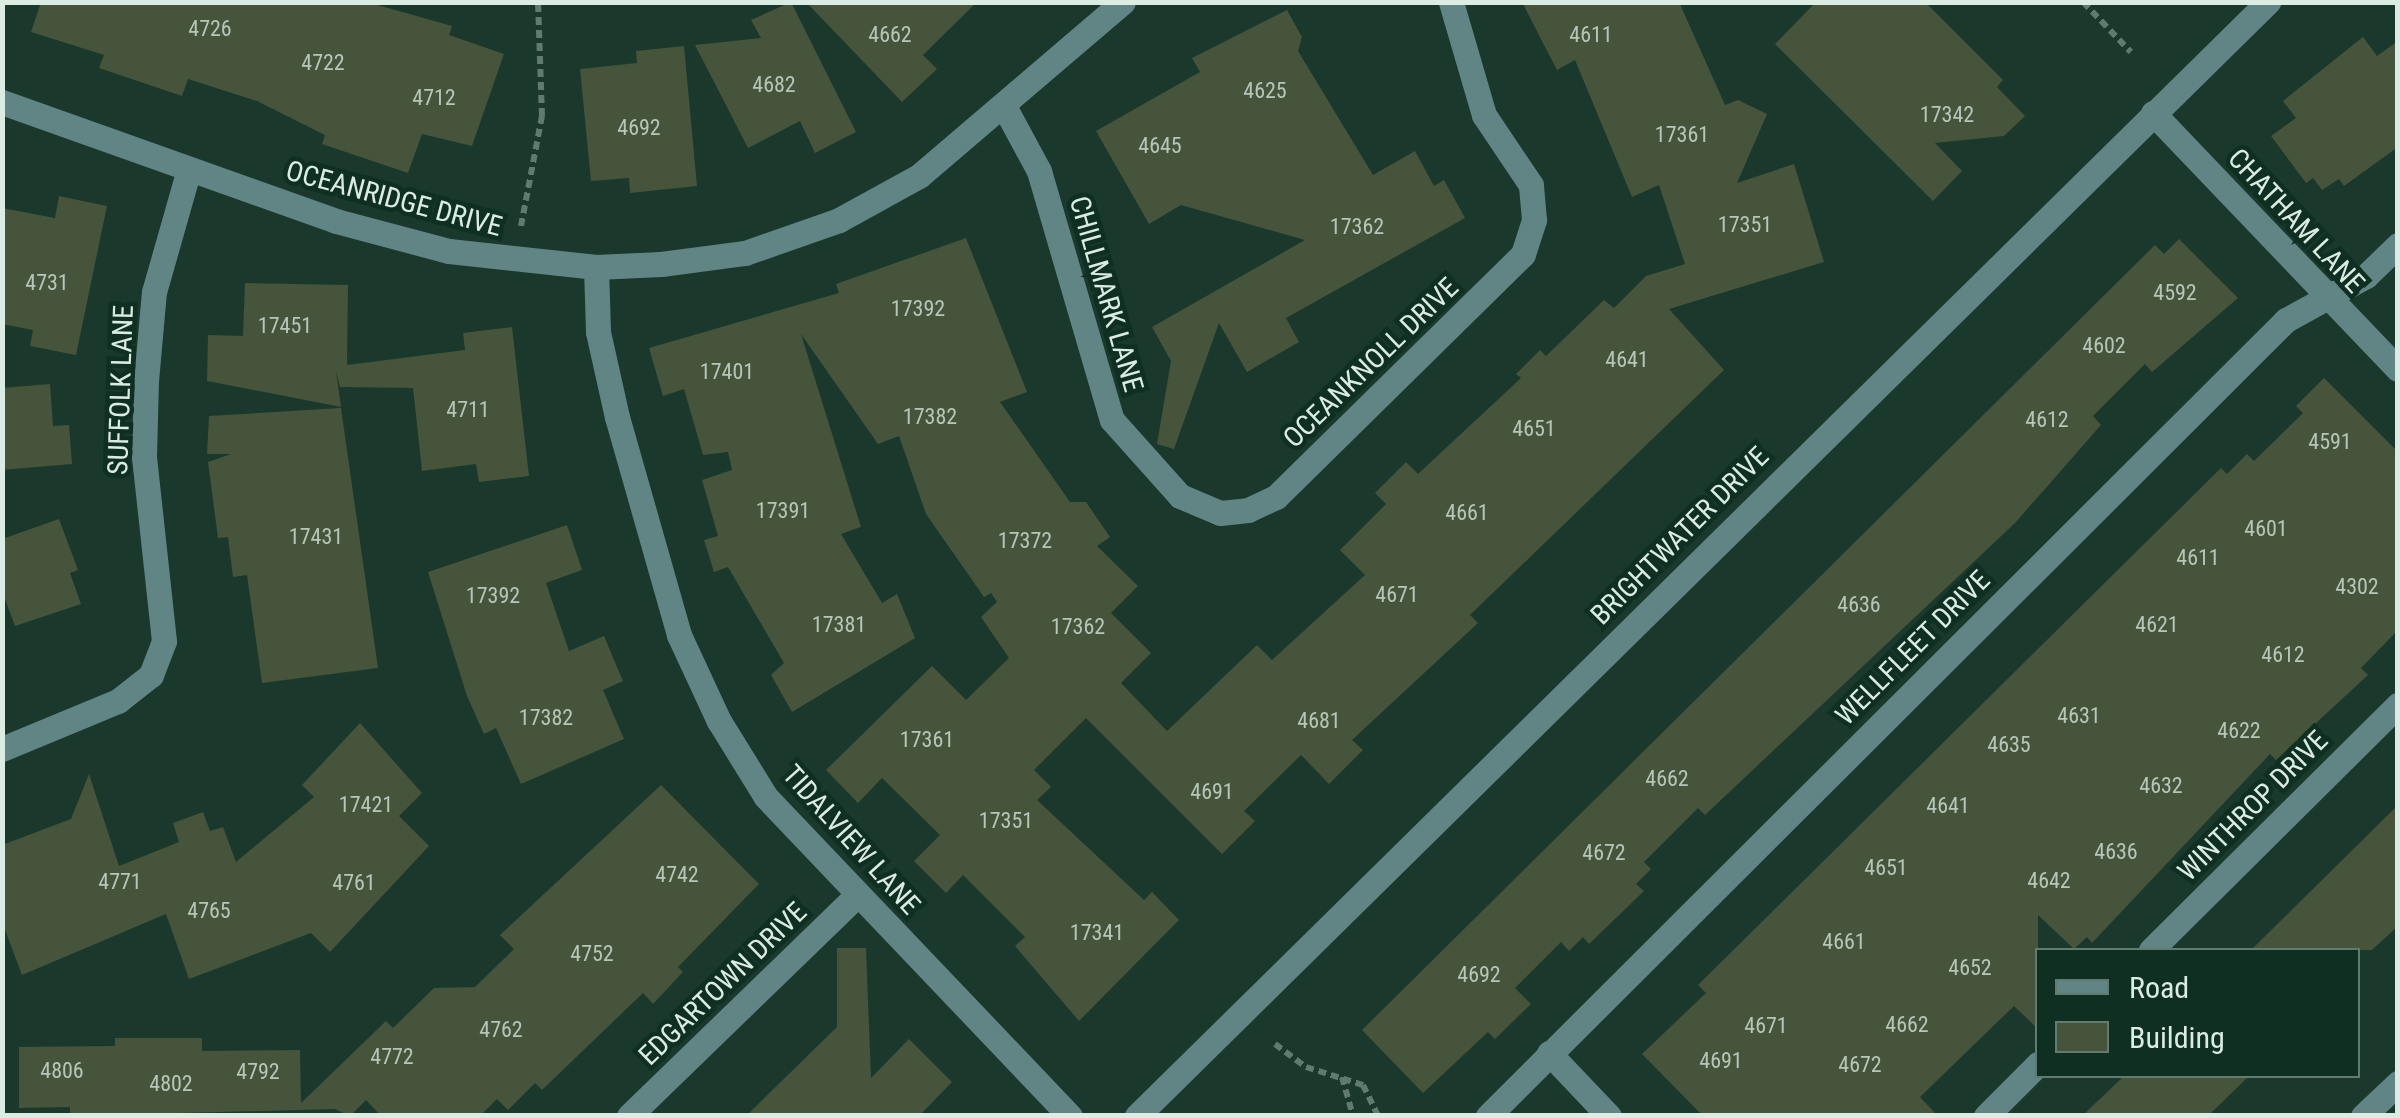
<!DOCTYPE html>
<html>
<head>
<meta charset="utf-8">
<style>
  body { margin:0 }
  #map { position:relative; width:2400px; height:1118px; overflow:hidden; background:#1a392c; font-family:"Roboto Condensed",sans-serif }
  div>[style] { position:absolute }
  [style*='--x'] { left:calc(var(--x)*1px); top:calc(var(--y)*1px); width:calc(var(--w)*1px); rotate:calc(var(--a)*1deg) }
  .building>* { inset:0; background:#45543a }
  .path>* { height:6px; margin-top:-3px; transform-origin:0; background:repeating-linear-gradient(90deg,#607a6f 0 8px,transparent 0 13px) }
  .minor>* { height:25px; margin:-12.5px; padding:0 12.5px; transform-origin:12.5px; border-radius:12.5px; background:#618585 }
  span { translate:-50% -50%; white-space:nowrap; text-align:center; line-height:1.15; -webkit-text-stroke:9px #0f2f22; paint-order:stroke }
  .number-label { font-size:22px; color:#b6c6b9 }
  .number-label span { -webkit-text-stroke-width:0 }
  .street-label { font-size:28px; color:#dbece3 }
  .frame { position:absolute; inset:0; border:5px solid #dbece3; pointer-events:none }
  .legend { position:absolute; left:2035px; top:948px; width:325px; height:130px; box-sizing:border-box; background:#0f2f22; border:2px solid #617b6f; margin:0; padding:12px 18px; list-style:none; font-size:30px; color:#dbece3 }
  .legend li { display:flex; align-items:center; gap:20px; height:50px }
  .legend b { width:50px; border:2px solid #617b6f }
</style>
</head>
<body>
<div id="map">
  <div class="building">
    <i style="clip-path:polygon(41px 2px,367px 2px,452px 26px,449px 35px,504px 54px,472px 146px,422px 134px,408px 173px,322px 144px,325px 135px,257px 101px,188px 79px,182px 96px,99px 68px,104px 55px,31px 32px)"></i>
    <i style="clip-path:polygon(791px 2px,856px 132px,815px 153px,800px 121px,748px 148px,695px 45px,761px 38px,751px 20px)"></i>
    <i style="clip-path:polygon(806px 2px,977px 2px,923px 55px,937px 69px,902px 102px)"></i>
    <i style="clip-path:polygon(1522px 2px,1679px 2px,1725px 105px,1738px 100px,1767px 114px,1737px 183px,1794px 164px,1824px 262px,1669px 309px,1724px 370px,1470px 615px,1478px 623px,1352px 740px,1363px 750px,1329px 784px,1301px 755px,1244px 811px,1255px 821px,1222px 854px,1086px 718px,1034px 770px,1051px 787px,1037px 800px,1144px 900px,1152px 892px,1179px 920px,1079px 1021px,1015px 946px,1025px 937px,963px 875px,946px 893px,914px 861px,940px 835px,882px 778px,858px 803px,826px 770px,932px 666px,966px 700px,1009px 658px,981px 617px,997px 602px,991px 593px,984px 597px,926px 514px,899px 436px,878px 444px,801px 334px,861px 527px,841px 534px,882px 603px,897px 594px,915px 638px,792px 712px,771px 675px,784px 663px,728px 567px,714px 572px,704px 540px,718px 536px,702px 480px,732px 470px,728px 452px,703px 455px,684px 389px,663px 396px,649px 348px,839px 293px,836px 284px,966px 238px,1027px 392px,1000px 402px,1070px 502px,1086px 502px,1110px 537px,1097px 546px,1138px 586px,1111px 613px,1151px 653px,1121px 683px,1167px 731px,1257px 645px,1272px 660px,1365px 575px,1340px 550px,1386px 504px,1375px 493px,1406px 462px,1418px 474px,1521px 378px,1516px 374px,1540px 350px,1546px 356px,1604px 300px,1614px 308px,1646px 276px,1685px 264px,1659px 185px,1632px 197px,1575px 60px,1557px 70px)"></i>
    <i style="clip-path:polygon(1816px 2px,1925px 2px,2003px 80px,1997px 87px,2025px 116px,2004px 136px,1935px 143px,1962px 171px,1933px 201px,1775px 44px)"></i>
    <i style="clip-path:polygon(1287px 10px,1302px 37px,1298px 51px,1373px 175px,1415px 151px,1434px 186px,1444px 180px,1465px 218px,1286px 318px,1299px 342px,1247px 372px,1219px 323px,1174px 449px,1157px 444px,1171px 361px,1152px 327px,1305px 240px,1181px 205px,1149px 224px,1096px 131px,1200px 72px,1192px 58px)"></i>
    <i style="clip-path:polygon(2363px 37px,2377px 56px,2398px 41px,2398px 147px,2344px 186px,2339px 179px,2322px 190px,2313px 178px,2306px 183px,2271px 136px,2296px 118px,2283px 101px)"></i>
    <i style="clip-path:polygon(684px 46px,697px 186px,630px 193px,629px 178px,591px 181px,580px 69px,637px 63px,636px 51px)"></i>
    <i style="clip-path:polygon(59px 196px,107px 206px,76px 355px,30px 346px,33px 330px,2px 324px,2px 208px,55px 218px)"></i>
    <i style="clip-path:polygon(2179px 239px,2238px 298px,2152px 372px,2145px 364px,2093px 416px,2101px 425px,2015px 523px,1705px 815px,1698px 808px,1644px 862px,1651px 869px,1636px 884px,1644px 891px,1589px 944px,1583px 937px,1569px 951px,1561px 942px,1515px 988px,1531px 1004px,1495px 1039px,1488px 1032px,1423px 1093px,1362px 1030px,2155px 245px,2164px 254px)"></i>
    <i style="clip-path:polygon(245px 283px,348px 285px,347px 365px,465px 350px,463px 333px,512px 327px,529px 476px,479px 482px,476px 464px,422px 471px,413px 388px,340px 387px,336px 371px,341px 407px,207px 381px,208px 335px,243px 336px)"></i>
    <i style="clip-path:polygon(2324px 378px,2398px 452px,2398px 630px,2361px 668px,2368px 675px,2276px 760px,2270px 754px,2092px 943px,2087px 937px,2074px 949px,2038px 915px,2038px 1029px,2014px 1006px,1920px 1097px,1938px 1116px,1703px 1116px,1642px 1054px,1706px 993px,1698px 985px,2221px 468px,2227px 474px,2247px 454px,2254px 461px,2303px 413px,2296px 406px)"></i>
    <i style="clip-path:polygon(50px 384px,53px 426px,69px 425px,72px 464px,2px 470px,2px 388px)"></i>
    <i style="clip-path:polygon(341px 408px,378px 668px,262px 683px,247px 575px,233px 577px,228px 537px,218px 538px,208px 462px,231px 454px,207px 454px,209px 416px)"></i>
    <i style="clip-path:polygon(59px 519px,78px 570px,70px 573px,81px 604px,15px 626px,2px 591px,2px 539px)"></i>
    <i style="clip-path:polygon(567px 525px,582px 570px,546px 583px,569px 651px,604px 636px,623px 681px,603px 690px,624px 739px,521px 784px,496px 728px,484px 734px,467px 696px,428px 572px)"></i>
    <i style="clip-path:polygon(360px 723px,422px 793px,399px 816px,429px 846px,330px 952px,311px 933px,189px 979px,166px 914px,22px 975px,2px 922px,2px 845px,71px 819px,89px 774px,119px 866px,179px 842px,173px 823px,203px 812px,210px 831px,223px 827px,236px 862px,314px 797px,302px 785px)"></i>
    <i style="clip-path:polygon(661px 785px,759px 884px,678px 967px,683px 972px,653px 1004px,643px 993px,542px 1090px,535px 1083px,508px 1110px,497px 1099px,480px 1116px,381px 1116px,366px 1100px,350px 1116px,335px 1109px,70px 1116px,70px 1107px,19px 1108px,19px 1047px,115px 1046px,115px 1038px,202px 1038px,202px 1051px,300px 1050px,301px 1103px,386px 1021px,393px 1028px,434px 988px,475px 987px,514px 949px,500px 935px)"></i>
    <i style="clip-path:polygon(2398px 805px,2398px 926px,2372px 950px,2251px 950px)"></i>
    <i style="clip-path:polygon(837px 948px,866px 948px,871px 1078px,909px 1039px,952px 1082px,919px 1116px,746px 1116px,837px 1027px)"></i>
    <i style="clip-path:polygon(2124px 1076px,2249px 1076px,2208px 1116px,2082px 1116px)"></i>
  </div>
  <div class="path">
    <i style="--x:2083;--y:2;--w:69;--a:46.2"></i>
    <i style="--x:521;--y:226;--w:112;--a:-79.2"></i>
    <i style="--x:542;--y:116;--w:114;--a:-92"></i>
    <i style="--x:1275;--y:1044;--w:39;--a:37"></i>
    <i style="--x:1306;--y:1067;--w:60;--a:17.5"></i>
    <i style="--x:1363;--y:1085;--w:34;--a:64"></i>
    <i style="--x:1342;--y:1077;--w:41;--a:74.2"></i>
  </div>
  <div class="minor">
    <i style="--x:2;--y:102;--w:355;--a:19.6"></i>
    <i style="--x:336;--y:221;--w:117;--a:14.9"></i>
    <i style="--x:449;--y:251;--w:148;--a:6.2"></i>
    <i style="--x:596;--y:267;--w:65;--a:-2.6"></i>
    <i style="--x:661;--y:264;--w:85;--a:-7.5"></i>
    <i style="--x:745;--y:253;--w:100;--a:-19.3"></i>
    <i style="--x:839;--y:220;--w:91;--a:-28.8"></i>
    <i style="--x:919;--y:176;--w:268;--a:-40.5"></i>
    <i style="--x:1005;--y:108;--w:72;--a:61.6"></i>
    <i style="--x:1039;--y:171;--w:259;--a:73.7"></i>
    <i style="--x:1112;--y:420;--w:102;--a:48.2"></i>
    <i style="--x:1180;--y:496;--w:43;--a:23"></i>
    <i style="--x:1220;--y:513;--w:28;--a:-6"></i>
    <i style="--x:1248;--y:510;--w:31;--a:-25"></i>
    <i style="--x:1276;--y:497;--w:346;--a:-44.5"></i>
    <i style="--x:1523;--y:254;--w:36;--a:-72"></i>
    <i style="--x:1534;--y:220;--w:35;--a:-95"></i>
    <i style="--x:1531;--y:185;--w:84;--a:-123.9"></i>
    <i style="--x:1484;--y:115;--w:118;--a:-106.3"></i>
    <i style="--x:2153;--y:113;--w:354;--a:46.3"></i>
    <i style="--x:596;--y:267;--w:65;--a:88.2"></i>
    <i style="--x:598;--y:332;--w:87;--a:77.4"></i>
    <i style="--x:617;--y:417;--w:227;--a:74.1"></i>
    <i style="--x:679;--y:635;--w:95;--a:65.1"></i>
    <i style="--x:719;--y:721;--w:89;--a:58.3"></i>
    <i style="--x:766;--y:797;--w:441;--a:46.4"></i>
    <i style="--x:2;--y:749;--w:126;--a:-22.5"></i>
    <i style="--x:118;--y:701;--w:42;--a:-38.2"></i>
    <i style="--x:151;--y:675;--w:36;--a:-69"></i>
    <i style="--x:164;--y:641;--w:186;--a:-96.2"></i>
    <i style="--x:144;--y:456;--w:75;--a:-88.5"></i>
    <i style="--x:146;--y:381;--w:89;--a:-84.9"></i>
    <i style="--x:154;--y:292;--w:128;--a:-74.1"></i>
    <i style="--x:2151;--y:950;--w:348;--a:-44.8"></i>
    <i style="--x:1549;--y:1053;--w:87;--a:46.4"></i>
    <i style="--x:629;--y:1116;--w:318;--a:-44.1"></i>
    <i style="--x:1137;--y:1116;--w:1588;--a:-44.57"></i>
    <i style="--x:1488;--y:1116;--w:1127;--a:-44.93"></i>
    <i style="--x:2286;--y:320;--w:91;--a:-28.8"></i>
    <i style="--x:2366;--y:276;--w:45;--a:-44.1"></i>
    <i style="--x:1986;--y:1116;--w:74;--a:-45"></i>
    <i style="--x:2363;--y:1116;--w:48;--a:-43.3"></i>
  </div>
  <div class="number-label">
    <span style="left:210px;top:29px">4726</span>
    <span style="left:890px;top:35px">4662</span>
    <span style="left:1591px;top:35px">4611</span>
    <span style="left:323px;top:63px">4722</span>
    <span style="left:774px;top:85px">4682</span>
    <span style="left:1265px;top:91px">4625</span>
    <span style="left:434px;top:98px">4712</span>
    <span style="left:1947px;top:115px">17342</span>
    <span style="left:639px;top:128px">4692</span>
    <span style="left:1682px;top:135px">17361</span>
    <span style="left:1160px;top:146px">4645</span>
    <span style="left:1745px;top:225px">17351</span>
    <span style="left:1357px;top:227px">17362</span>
    <span style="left:47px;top:283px">4731</span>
    <span style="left:2175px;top:293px">4592</span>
    <span style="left:918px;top:309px">17392</span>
    <span style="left:285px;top:326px">17451</span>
    <span style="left:2104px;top:346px">4602</span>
    <span style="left:1627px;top:360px">4641</span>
    <span style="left:727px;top:372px">17401</span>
    <span style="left:468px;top:410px">4711</span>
    <span style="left:930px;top:417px">17382</span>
    <span style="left:2047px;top:420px">4612</span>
    <span style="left:1534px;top:429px">4651</span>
    <span style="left:2330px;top:442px">4591</span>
    <span style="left:783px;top:511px">17391</span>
    <span style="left:1467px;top:513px">4661</span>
    <span style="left:2266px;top:529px">4601</span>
    <span style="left:316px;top:537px">17431</span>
    <span style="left:1025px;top:541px">17372</span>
    <span style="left:2198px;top:558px">4611</span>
    <span style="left:2357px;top:587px">4302</span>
    <span style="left:1397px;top:595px">4671</span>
    <span style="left:493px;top:596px">17392</span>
    <span style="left:1859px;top:605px">4636</span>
    <span style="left:839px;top:625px">17381</span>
    <span style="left:2157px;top:625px">4621</span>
    <span style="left:1078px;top:627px">17362</span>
    <span style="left:2283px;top:655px">4612</span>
    <span style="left:2079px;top:716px">4631</span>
    <span style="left:546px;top:718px">17382</span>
    <span style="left:1319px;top:721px">4681</span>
    <span style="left:2239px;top:731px">4622</span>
    <span style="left:927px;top:740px">17361</span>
    <span style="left:2009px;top:745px">4635</span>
    <span style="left:1667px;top:779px">4662</span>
    <span style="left:2161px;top:786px">4632</span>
    <span style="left:1212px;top:792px">4691</span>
    <span style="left:366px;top:805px">17421</span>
    <span style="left:1948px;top:806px">4641</span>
    <span style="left:1006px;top:821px">17351</span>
    <span style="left:2116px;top:852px">4636</span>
    <span style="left:1604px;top:853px">4672</span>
    <span style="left:1886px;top:868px">4651</span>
    <span style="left:677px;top:875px">4742</span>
    <span style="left:2049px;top:881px">4642</span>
    <span style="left:120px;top:882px">4771</span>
    <span style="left:354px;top:883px">4761</span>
    <span style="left:209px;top:911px">4765</span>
    <span style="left:1097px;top:933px">17341</span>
    <span style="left:1844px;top:942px">4661</span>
    <span style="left:592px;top:954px">4752</span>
    <span style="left:1970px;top:968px">4652</span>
    <span style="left:1479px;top:975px">4692</span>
    <span style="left:1907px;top:1025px">4662</span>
    <span style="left:1766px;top:1026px">4671</span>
    <span style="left:501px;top:1030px">4762</span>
    <span style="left:392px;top:1057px">4772</span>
    <span style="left:1721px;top:1061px">4691</span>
    <span style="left:1860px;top:1065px">4672</span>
    <span style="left:62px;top:1071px">4806</span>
    <span style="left:258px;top:1072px">4792</span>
    <span style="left:171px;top:1084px">4802</span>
  </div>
  <div class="street-label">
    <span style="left:394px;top:199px;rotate:15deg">OCEANRIDGE DRIVE</span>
    <span style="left:2296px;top:221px;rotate:47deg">CHATHAM LANE</span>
    <span style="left:1106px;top:294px;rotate:74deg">CHILLMARK LANE</span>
    <span style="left:1371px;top:363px;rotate:-44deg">OCEANKNOLL DRIVE</span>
    <span style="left:121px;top:390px;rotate:-88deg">SUFFOLK LANE</span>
    <span style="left:1680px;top:536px;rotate:-45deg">BRIGHTWATER DRIVE</span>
    <span style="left:1913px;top:648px;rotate:-45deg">WELLFLEET DRIVE</span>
    <span style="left:2253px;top:806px;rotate:-45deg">WINTHROP DRIVE</span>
    <span style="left:851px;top:840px;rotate:48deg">TIDALVIEW LANE</span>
    <span style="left:723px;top:984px;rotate:-44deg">EDGARTOWN DRIVE</span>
  </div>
  <div class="frame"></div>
  <ul class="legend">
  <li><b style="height:12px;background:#618585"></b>Road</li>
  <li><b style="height:28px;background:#45543a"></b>Building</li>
  </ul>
</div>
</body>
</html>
